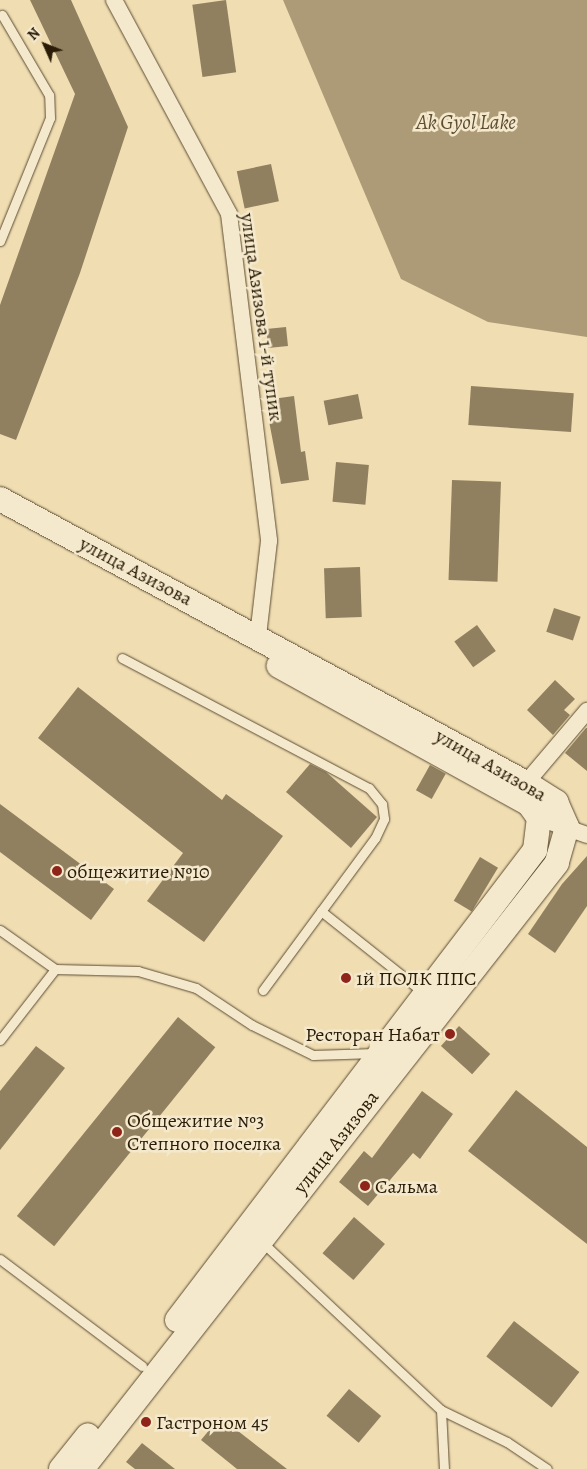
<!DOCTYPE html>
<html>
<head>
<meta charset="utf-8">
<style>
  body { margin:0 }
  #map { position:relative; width:587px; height:1469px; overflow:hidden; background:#f0ddb2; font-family:Alegreya,serif }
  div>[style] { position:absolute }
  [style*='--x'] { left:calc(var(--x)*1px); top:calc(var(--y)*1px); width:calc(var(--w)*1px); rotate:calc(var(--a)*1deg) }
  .water>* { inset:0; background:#ad9b78 }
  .building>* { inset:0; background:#918060; transform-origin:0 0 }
  .roads { filter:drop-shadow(0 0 1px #5c4c32) drop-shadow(0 0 1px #5c4c32) }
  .service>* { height:9px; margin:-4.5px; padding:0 4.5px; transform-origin:4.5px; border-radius:4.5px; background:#f5e9cd }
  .minor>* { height:16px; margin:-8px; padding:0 8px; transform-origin:8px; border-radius:8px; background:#f5e9cd }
  .secondary>* { height:24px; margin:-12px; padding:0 12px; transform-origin:12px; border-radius:12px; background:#f5e9cd }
  .dots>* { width:14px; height:14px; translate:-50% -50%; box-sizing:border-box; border:2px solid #f5e9cd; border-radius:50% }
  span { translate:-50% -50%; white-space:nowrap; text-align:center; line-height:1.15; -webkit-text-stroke:5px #f5e9cd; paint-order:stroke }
  .street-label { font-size:20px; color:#2a1c07 }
  .poi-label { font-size:20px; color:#2a1c07 }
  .left { translate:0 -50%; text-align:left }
  .right { translate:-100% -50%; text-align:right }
  .water-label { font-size:21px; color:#5e4f34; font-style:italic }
  .north { position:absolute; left:20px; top:20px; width:50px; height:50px; -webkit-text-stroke:4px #f5e9cd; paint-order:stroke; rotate:314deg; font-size:14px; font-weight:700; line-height:20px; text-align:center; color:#2a1c07 }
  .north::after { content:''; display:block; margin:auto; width:18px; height:22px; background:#2a1c07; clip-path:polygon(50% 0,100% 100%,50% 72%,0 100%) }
</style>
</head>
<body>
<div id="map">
  <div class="water">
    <i style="clip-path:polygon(283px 0,587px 0,587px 337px,488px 322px,401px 279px)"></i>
  </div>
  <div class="building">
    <i style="clip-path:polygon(30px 0,71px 0,128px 127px,80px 273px,16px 440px,0 434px,0 305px,75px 94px)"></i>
    <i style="left:226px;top:0;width:73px;height:34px;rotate:82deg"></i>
    <i style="left:271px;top:164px;width:38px;height:35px;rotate:78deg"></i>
    <i style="left:286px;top:327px;width:19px;height:20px;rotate:84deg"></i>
    <i style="left:471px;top:386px;width:103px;height:39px;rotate:4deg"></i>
    <i style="left:358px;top:394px;width:25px;height:35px;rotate:79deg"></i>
    <i style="clip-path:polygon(294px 396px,301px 452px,305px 451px,309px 480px,281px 484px,265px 400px)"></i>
    <i style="left:336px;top:462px;width:33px;height:40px;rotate:5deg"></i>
    <i style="left:452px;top:480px;width:49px;height:100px;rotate:2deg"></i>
    <i style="left:360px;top:567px;width:50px;height:36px;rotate:88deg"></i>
    <i style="left:554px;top:608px;width:28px;height:25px;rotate:18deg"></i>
    <i style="left:477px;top:625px;width:32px;height:28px;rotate:54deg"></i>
    <i style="clip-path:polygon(555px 680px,575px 699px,564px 710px,570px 715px,553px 735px,527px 710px)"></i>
    <i style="clip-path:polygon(78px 687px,222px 800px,226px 794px,283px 836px,204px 942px,147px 901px,183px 853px,38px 738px)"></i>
    <i style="clip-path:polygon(586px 728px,587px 728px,587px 771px,565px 753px)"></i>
    <i style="clip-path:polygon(310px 764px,326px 772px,377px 817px,351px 848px,286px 792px)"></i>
    <i style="left:430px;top:765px;width:18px;height:29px;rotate:29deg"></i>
    <i style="clip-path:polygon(0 804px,114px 889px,91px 920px,0 852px)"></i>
    <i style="clip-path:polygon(587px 856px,587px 906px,555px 953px,528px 934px,562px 884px)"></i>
    <i style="left:480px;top:857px;width:21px;height:51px;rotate:31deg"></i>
    <i style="left:178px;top:1017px;width:48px;height:256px;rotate:39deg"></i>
    <i style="left:459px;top:1026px;width:42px;height:27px;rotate:42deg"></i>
    <i style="clip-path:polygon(36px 1046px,65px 1068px,0 1150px,0 1091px)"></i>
    <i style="clip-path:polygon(516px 1090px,587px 1147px,587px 1244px,468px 1151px)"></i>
    <i style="clip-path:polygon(422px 1091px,453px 1114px,420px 1159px,413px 1153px,368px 1206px,339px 1182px,364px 1151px,372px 1158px)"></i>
    <i style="left:354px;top:1217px;width:41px;height:48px;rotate:41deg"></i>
    <i style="left:514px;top:1321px;width:83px;height:45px;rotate:38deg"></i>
    <i style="left:349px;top:1389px;width:42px;height:35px;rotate:40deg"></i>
    <i style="clip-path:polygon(220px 1417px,287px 1469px,237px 1469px,201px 1440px)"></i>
    <i style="clip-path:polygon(142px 1443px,175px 1469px,135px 1469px,126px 1462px)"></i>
  </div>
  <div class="roads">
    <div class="service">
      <i style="--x:0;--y:241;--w:133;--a:-67.9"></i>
      <i style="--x:50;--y:118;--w:23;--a:-92"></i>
      <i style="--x:49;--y:95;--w:93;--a:-120.4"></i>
      <i style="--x:122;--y:658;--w:279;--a:27.8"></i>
      <i style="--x:369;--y:788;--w:21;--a:51"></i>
      <i style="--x:382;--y:804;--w:15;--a:82"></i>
      <i style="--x:384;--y:819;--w:21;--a:115"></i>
      <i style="--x:375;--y:838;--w:189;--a:126.4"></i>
      <i style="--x:321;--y:911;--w:132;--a:38.5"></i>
      <i style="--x:0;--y:930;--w:67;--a:35.3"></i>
      <i style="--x:55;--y:969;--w:83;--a:1.4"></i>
      <i style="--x:138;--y:971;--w:60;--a:16.3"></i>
      <i style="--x:196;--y:988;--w:67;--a:33.5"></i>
      <i style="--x:252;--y:1025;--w:68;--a:26.2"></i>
      <i style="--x:313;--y:1055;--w:62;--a:-1.8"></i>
      <i style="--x:0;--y:1040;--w:90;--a:-52.2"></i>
      <i style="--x:261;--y:1241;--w:247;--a:43.2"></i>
      <i style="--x:441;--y:1410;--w:59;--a:87.1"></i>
      <i style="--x:0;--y:1259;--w:178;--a:37"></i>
      <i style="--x:441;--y:1410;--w:73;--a:25.9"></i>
      <i style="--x:507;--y:1442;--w:48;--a:34"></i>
    </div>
    <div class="minor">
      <i style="--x:114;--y:0;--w:243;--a:61.7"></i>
      <i style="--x:229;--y:214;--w:329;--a:83"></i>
      <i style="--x:269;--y:541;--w:96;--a:96.6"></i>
      <i style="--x:520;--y:790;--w:104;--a:-49.7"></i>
      <i style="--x:539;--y:818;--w:51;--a:19.5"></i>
    </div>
    <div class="secondary">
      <i style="--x:0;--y:499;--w:598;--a:28.37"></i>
      <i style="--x:526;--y:783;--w:36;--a:32"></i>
      <i style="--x:556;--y:802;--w:27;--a:66"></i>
      <i style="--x:567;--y:827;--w:37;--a:106"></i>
      <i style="--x:557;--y:863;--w:770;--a:128.09"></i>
      <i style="--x:177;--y:1320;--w:591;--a:-52.7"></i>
      <i style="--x:535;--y:850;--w:32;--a:-83"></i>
      <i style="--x:539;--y:818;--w:17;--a:-126"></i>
      <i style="--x:529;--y:804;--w:286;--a:-151.1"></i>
      <i style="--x:61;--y:1469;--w:43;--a:-51.5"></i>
    </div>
  </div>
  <div class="dots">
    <i style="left:57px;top:871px;background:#8f2418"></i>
    <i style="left:346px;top:978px;background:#8f2418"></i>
    <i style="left:450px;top:1034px;background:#8f2418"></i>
    <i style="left:117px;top:1132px;background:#8f2418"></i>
    <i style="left:365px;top:1186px;background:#8f2418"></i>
    <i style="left:146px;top:1422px;background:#8f2418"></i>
  </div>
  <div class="street-label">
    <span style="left:262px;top:317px;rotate:82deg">улица Азизова 1-й тупик</span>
    <span style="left:136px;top:571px;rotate:28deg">улица Азизова</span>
    <span style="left:491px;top:765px;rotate:30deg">улица Азизова</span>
    <span style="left:336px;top:1142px;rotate:-52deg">улица Азизова</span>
  </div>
  <div class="poi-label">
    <span class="left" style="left:67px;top:871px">общежитие №10</span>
    <span class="left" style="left:356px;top:978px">1й ПОЛК ППС</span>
    <span class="right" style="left:440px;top:1034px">Ресторан Набат</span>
    <span class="left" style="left:127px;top:1132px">Общежитие №3<br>Степного поселка</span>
    <span class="left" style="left:375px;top:1186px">Сальма</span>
    <span class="left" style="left:156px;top:1422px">Гастроном 45</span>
  </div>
  <div class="water-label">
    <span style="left:466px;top:122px">Ak Gyol Lake</span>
  </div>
  <div class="north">N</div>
</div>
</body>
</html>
